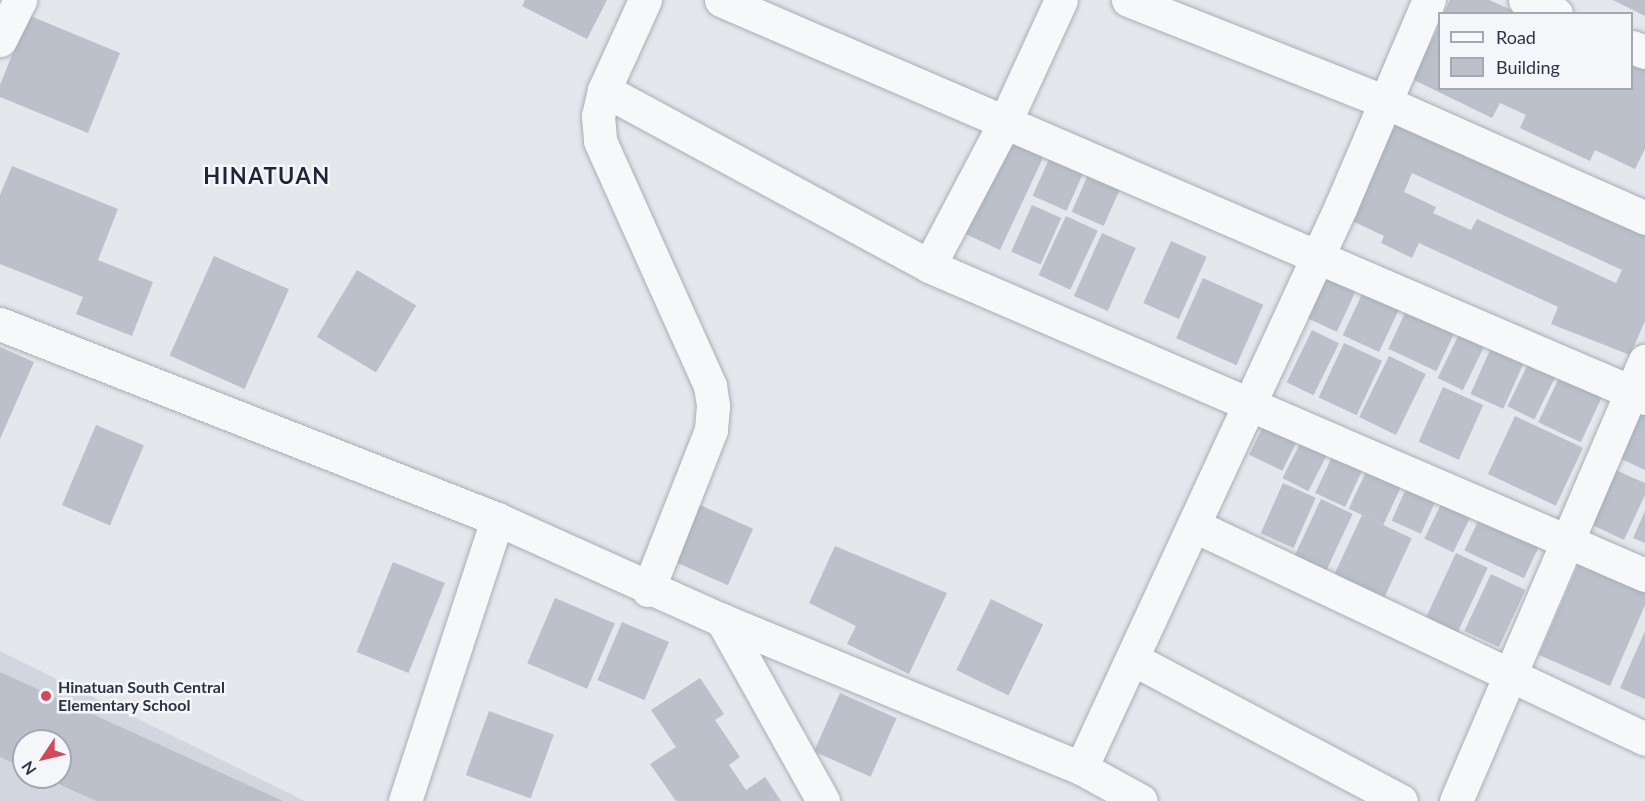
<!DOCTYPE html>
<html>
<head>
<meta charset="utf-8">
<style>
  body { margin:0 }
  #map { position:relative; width:1645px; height:801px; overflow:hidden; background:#e4e7ec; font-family:Lato,sans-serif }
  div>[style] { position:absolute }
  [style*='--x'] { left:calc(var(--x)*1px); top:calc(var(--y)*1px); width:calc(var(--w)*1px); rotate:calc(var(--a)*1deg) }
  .built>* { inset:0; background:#d2d6de }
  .building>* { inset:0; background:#bbc0ca; transform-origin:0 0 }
  .roads { filter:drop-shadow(0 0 2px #a9aeb7) drop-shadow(0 0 2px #a9aeb7) }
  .minor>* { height:33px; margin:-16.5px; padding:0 16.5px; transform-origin:16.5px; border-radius:16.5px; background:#f7f8fa }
  .tertiary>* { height:33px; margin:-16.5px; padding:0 16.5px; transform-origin:16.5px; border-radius:16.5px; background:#f7f8fa }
  .dots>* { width:16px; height:16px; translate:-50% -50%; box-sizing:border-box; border:3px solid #f4f6f9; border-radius:50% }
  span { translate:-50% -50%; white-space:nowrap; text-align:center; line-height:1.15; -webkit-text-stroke:5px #f4f6f9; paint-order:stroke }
  .poi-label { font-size:16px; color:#2b3445; font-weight:700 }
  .left { translate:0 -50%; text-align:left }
  .district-label { font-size:22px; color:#1d2536; font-weight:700; letter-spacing:1.5px }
  .legend { position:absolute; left:1438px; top:12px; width:195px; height:78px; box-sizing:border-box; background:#f4f6f9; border:2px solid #a4a8b1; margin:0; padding:8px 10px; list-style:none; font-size:18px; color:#2b3445 }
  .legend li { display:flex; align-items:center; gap:12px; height:30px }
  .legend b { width:30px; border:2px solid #a4a8b1 }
  .north { position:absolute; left:12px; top:729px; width:60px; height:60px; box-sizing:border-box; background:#f4f6f9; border:2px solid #a4a8b1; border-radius:50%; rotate:235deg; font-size:16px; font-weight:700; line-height:24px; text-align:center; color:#2b3445 }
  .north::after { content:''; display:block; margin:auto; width:21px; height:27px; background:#d1495b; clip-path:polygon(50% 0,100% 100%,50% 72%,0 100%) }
</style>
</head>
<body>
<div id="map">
  <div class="built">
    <i style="clip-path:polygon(evenodd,0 651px,305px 801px,0 801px,0 651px,24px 741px,60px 741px,60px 777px,24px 777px,24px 741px)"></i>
  </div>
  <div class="building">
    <i style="clip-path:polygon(525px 0,607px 0,587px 39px,522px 6px)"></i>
    <i style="clip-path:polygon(1450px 0,1489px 0,1521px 14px,1444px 14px)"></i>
    <i style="clip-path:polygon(1613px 0,1645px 0,1645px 16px)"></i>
    <i style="clip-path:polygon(28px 15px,120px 53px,88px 133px,0 97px,0 85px)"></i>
    <i style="clip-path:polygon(1440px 24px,1440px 88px,1632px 88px,1632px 58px,1645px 64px,1645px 149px,1635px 169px,1595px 150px,1590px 161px,1520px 128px,1526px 115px,1500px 103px,1492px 118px,1412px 79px)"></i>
    <i style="clip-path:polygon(evenodd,1392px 121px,1645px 224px,1645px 321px,1630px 355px,1551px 324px,1558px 307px,1419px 243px,1412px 258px,1381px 243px,1384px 236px,1348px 219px,1392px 121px,1412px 173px,1622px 270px,1616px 283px,1477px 219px,1471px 230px,1433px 213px,1436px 207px,1404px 192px,1412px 173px)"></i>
    <i style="left:1015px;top:128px;width:38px;height:117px;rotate:25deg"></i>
    <i style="left:1053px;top:150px;width:37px;height:50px;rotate:24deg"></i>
    <i style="clip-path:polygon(12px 166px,118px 209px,98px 260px,153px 282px,132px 336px,76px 314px,83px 297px,0 264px,0 195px)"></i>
    <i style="left:1092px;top:166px;width:35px;height:50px;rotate:24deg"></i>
    <i style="left:1032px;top:205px;width:32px;height:51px;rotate:24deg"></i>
    <i style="left:1066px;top:216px;width:35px;height:65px;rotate:25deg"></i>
    <i style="left:1102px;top:233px;width:37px;height:69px;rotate:24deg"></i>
    <i style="left:1171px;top:241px;width:39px;height:68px;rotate:24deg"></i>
    <i style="left:214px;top:256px;width:82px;height:109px;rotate:24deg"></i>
    <i style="left:1325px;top:260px;width:41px;height:60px;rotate:25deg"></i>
    <i style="left:357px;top:270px;width:69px;height:78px;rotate:31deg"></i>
    <i style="left:1203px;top:278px;width:66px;height:66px;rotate:24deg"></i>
    <i style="left:1369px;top:279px;width:40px;height:62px;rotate:25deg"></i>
    <i style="left:1412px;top:298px;width:53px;height:56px;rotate:25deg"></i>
    <i style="left:1464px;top:324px;width:28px;height:60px;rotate:26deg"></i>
    <i style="left:1312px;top:330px;width:30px;height:58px;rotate:26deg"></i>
    <i style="left:1494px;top:341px;width:36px;height:58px;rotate:24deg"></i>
    <i style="left:1344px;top:343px;width:42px;height:60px;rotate:25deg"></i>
    <i style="clip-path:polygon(0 347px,34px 362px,0 439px)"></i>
    <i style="left:1389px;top:356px;width:41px;height:68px;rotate:26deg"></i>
    <i style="left:1532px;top:356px;width:30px;height:56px;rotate:26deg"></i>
    <i style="left:1564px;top:367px;width:47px;height:61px;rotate:25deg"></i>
    <i style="left:1443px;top:387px;width:44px;height:60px;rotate:24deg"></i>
    <i style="clip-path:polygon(1640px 407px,1645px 409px,1645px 470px,1617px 457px)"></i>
    <i style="left:1268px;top:416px;width:37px;height:43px;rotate:26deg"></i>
    <i style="left:1515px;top:416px;width:75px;height:64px;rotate:25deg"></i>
    <i style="left:96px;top:425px;width:52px;height:87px;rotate:23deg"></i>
    <i style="left:1307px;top:430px;width:29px;height:54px;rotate:27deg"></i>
    <i style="left:1338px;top:444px;width:33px;height:54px;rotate:25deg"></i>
    <i style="left:1372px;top:459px;width:38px;height:55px;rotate:25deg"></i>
    <i style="clip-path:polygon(1611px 468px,1645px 483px,1645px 495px,1624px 540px,1586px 522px)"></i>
    <i style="left:1412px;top:475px;width:32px;height:50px;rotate:24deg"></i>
    <i style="left:1283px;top:483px;width:36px;height:55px;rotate:24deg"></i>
    <i style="left:1448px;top:490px;width:32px;height:54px;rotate:26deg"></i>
    <i style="left:1321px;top:499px;width:35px;height:62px;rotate:25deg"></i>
    <i style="left:691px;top:501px;width:68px;height:62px;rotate:24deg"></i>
    <i style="left:1485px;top:506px;width:66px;height:49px;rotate:25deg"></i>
    <i style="clip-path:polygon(1645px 511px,1645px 543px,1633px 538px)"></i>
    <i style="left:1362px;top:515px;width:55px;height:65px;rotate:25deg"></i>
    <i style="clip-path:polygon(835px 546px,947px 593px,909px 674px,847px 644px,856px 626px,809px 603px)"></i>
    <i style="left:1456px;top:553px;width:35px;height:73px;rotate:25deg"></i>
    <i style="clip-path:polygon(1581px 558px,1645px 586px,1645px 605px,1610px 686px,1539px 655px)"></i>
    <i style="left:393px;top:562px;width:56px;height:97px;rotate:22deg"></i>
    <i style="left:1491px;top:574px;width:38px;height:63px;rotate:25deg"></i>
    <i style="left:555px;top:598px;width:65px;height:71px;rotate:23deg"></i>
    <i style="left:991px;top:599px;width:58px;height:79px;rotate:26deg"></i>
    <i style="left:622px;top:622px;width:51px;height:63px;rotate:23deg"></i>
    <i style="clip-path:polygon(1645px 631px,1645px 699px,1620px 688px)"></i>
    <i style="clip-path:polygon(0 672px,283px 801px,96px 801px,43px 777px,60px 777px,60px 741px,24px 741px,24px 768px,0 757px)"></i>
    <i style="clip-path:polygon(700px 678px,724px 714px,715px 720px,740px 757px,729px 765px,746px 790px,765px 777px,781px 801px,676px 801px,650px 764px,676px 747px,651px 710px)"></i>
    <i style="left:840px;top:693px;width:62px;height:64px;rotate:24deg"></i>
    <i style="left:489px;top:711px;width:69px;height:68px;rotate:20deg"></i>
  </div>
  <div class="roads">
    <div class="minor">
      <i style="--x:645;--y:0;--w:99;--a:114.5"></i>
      <i style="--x:604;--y:90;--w:27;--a:103"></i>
      <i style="--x:598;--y:116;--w:25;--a:85"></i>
      <i style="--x:600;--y:141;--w:269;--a:65.8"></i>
      <i style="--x:710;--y:386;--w:20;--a:81"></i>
      <i style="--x:713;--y:406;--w:24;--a:95"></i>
      <i style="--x:711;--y:430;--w:172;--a:111.5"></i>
      <i style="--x:721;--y:0;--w:1006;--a:23.3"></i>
      <i style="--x:1128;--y:0;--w:277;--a:21.6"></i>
      <i style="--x:1385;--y:102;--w:285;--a:24"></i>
      <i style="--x:1525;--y:0;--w:34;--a:24"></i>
      <i style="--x:0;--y:40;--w:45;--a:-63.4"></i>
      <i style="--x:1632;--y:47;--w:14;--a:21"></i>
      <i style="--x:604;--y:90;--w:370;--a:28.4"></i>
      <i style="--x:929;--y:266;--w:780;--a:23.34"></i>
      <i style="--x:929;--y:266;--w:161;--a:-62.2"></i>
      <i style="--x:1004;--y:124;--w:136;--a:-65.3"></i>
      <i style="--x:1195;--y:526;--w:498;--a:25.3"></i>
      <i style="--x:722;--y:620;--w:388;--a:22.4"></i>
      <i style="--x:1081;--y:768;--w:68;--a:28.8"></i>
      <i style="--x:1133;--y:659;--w:303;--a:27.9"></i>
      <i style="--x:1081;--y:768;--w:619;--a:-65.17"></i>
      <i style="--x:1341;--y:206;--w:224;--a:-66.9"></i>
      <i style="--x:405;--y:801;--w:297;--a:-71.9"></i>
      <i style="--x:1456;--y:801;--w:479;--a:-66.8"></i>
    </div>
    <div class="tertiary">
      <i style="--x:0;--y:324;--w:534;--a:21.42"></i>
      <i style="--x:497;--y:519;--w:247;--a:24.2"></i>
      <i style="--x:722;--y:620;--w:207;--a:60.8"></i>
    </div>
  </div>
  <div class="dots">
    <i style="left:46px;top:696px;background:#d1495b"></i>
  </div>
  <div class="poi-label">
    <span class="left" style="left:58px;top:696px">Hinatuan South Central<br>Elementary School</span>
  </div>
  <div class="district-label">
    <span style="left:267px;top:176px">HINATUAN</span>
  </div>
  <ul class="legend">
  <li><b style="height:8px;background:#f7f8fa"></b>Road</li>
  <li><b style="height:16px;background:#bbc0ca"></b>Building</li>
  </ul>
  <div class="north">N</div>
</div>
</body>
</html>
